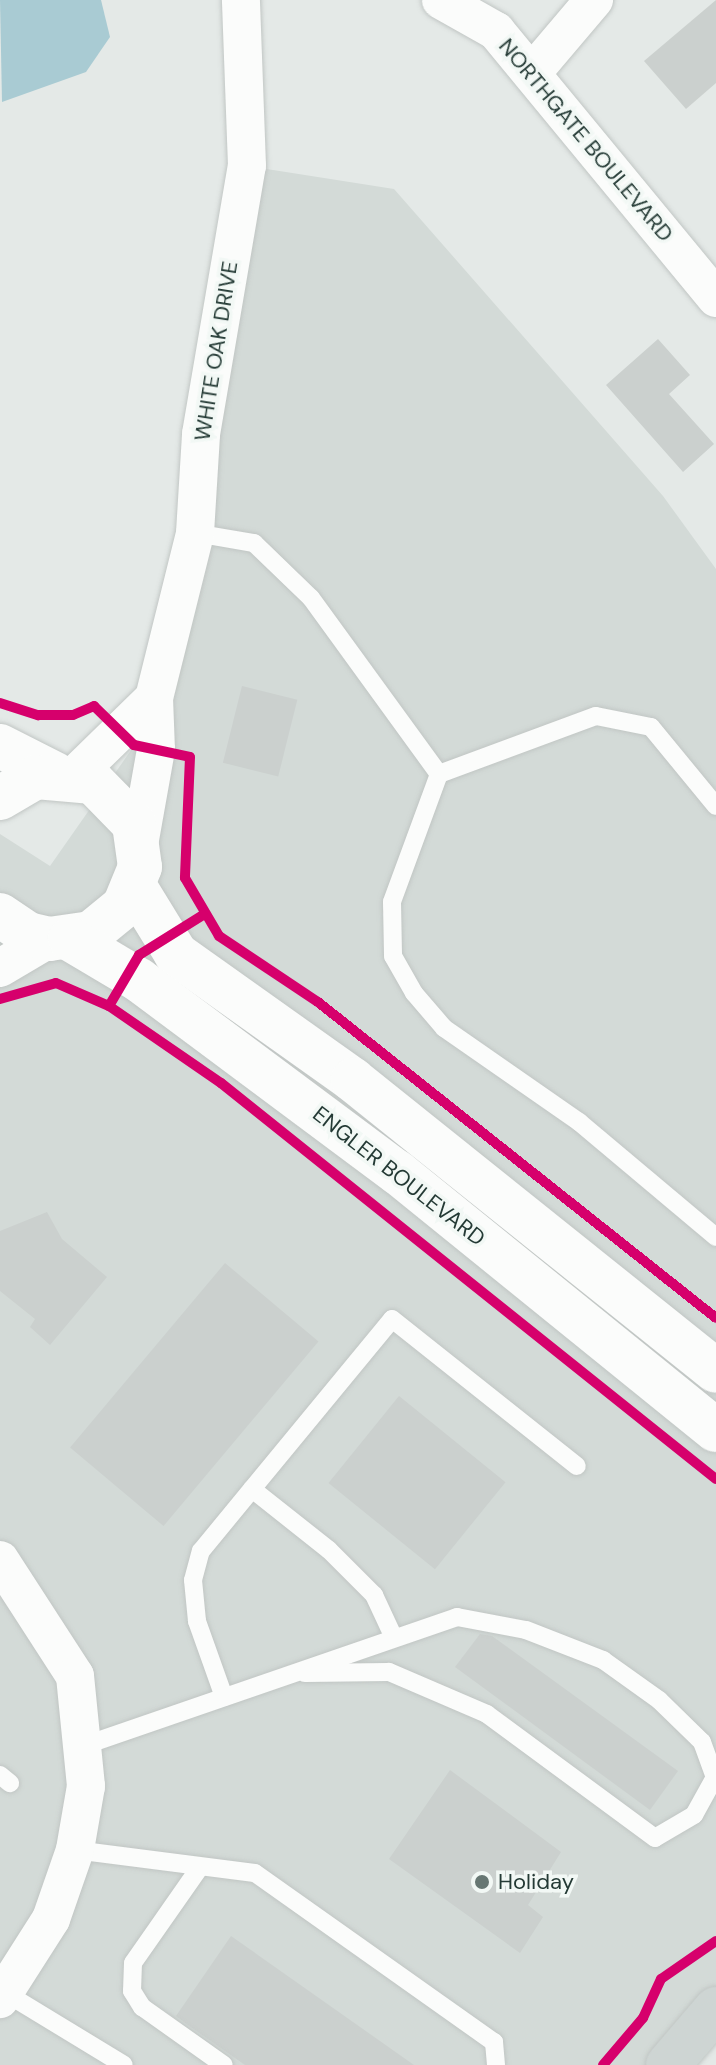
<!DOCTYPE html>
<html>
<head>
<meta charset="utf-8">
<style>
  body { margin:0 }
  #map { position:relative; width:716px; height:2065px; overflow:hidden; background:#e4e9e7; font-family:"DM Sans",sans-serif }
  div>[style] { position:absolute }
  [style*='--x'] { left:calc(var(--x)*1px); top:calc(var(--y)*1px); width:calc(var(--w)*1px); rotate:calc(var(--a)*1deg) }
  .built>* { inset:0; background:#d3dad7 }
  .water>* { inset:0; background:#a9cbd3 }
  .building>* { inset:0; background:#cbd0ce; transform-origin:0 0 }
  .roads { filter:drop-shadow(0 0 2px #c1c6c4) drop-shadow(0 0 2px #c1c6c4) }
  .service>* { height:18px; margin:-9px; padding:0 9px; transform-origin:9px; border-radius:9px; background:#fbfcfb }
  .minor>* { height:38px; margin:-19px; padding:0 19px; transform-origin:19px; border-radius:19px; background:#fbfcfb }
  .secondary>* { height:44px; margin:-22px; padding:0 22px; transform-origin:22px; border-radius:22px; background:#fbfcfb }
  .primary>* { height:44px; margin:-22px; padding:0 22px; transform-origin:22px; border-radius:22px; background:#ced5d3 }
  .cycleway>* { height:10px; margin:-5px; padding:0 5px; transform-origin:5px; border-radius:5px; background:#d6006c }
  .dots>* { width:22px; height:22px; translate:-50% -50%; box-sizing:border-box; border:4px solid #f2f8f5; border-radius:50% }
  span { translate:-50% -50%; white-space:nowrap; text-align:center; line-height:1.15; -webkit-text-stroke:7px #f2f8f5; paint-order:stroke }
  .street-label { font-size:22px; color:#243a35 }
  .poi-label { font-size:22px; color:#243a35 }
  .left { translate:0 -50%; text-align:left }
</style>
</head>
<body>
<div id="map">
  <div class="built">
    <i style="clip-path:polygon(247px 166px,394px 189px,663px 496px,716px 569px,716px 2000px,668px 2065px,0 2065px,0 834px,50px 866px,141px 736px)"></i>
  </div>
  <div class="water">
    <i style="clip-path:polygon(0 0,101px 0,110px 37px,86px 72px,2px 102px)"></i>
  </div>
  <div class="building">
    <i style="clip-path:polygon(716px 0,716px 83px,686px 109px,644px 61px)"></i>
    <i style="clip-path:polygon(658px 339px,690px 375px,669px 394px,714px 444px,683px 472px,606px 385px)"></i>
    <i style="left:242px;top:686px;width:57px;height:79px;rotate:14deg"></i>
    <i style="clip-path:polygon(47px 1212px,62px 1239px,107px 1277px,50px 1345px,30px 1327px,35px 1319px,0 1291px,0 1231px)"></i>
    <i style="left:225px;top:1263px;width:122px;height:241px;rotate:40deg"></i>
    <i style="left:399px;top:1396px;width:137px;height:112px;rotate:39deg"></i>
    <i style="clip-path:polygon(480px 1634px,492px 1636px,678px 1771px,650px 1810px,455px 1667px)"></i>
    <i style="clip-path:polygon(450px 1770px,561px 1852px,528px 1905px,543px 1917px,520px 1953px,389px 1859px)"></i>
    <i style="clip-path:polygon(231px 1936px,414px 2065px,245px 2065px,188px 2025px,176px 2016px)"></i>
  </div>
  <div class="roads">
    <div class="service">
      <i style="--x:195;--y:533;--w:60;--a:9.6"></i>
      <i style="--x:254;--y:543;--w:79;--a:44"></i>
      <i style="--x:311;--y:598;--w:218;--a:54"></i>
      <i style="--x:439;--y:774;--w:136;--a:110.2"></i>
      <i style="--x:392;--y:902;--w:54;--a:88.9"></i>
      <i style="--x:393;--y:956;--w:43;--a:60.4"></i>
      <i style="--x:414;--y:993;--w:46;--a:49.4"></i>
      <i style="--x:444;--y:1028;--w:165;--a:34.8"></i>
      <i style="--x:579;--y:1122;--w:179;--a:40"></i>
      <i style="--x:439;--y:774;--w:167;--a:-20.3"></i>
      <i style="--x:596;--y:716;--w:56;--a:11.3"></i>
      <i style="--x:651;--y:727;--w:102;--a:50.6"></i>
      <i style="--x:252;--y:1489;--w:220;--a:-50.5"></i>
      <i style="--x:392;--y:1319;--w:236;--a:38.5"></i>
      <i style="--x:224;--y:1697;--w:81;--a:-109.6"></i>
      <i style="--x:197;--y:1621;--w:41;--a:-95.6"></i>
      <i style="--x:193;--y:1580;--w:30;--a:-75"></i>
      <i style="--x:201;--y:1551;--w:80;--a:-50.6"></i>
      <i style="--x:252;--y:1489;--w:98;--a:38.4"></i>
      <i style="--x:329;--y:1550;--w:64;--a:45"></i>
      <i style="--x:374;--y:1595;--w:45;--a:65.1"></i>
      <i style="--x:80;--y:1747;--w:399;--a:-19"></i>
      <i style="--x:457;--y:1617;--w:70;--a:10.7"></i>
      <i style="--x:526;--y:1630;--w:83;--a:21.3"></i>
      <i style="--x:603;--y:1660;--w:69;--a:35.5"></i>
      <i style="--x:659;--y:1700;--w:60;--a:44.3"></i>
      <i style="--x:702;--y:1742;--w:37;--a:70"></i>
      <i style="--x:715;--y:1777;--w:43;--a:118.9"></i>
      <i style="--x:694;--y:1815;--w:45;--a:149.5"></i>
      <i style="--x:655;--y:1838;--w:209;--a:-143.6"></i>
      <i style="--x:487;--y:1714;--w:107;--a:-156.8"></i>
      <i style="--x:389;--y:1672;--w:84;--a:179.3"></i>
      <i style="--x:0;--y:1775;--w:13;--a:39"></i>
      <i style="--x:75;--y:1850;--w:181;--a:7.3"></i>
      <i style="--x:255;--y:1873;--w:293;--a:35.3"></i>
      <i style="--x:494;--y:2042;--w:23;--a:85"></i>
      <i style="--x:200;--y:1867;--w:117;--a:124.9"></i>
      <i style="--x:133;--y:1963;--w:28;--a:92"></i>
      <i style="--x:132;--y:1991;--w:19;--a:58"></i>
      <i style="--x:142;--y:2007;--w:100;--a:35.3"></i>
      <i style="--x:4;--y:1992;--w:140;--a:31.3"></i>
    </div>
    <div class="minor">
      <i style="--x:441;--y:0;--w:63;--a:29.4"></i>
      <i style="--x:496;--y:31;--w:346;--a:50.5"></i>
      <i style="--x:532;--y:73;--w:96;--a:-49.7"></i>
      <i style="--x:74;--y:776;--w:112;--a:-44.3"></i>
      <i style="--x:139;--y:845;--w:97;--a:-79.9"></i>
      <i style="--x:156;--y:750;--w:52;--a:-92.2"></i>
      <i style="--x:154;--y:698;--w:170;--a:-76"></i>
      <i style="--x:195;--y:533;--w:99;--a:-86.5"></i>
      <i style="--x:201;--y:434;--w:272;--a:-80.3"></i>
      <i style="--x:247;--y:166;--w:166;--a:-92.1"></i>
      <i style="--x:0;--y:968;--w:57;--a:-30.6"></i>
      <i style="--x:0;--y:1560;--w:138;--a:57.1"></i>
      <i style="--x:75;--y:1676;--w:111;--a:84.3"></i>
      <i style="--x:86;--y:1786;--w:65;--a:99.8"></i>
      <i style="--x:75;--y:1850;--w:73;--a:109.2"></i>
      <i style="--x:51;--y:1919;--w:95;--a:122.5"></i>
    </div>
    <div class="secondary">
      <i style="--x:0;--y:746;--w:62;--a:27"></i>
      <i style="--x:0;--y:798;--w:42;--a:-30.3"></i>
      <i style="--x:36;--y:777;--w:57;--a:5"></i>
      <i style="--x:93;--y:782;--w:59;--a:45.7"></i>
      <i style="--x:134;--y:824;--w:43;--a:82.1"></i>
      <i style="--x:140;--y:867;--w:42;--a:112.3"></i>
      <i style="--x:124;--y:906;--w:43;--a:140.7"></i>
      <i style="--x:91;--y:933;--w:42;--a:171.9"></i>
      <i style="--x:49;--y:939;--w:22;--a:-167"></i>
      <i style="--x:28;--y:934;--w:34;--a:-146"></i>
      <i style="--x:135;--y:887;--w:79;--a:58.5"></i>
      <i style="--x:176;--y:954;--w:217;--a:35.4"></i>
      <i style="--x:353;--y:1080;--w:465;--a:38.7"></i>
      <i style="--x:70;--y:939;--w:80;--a:30.7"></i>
      <i style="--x:139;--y:980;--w:322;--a:36.7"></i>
      <i style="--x:397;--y:1172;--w:410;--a:39"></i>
    </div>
    <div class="primary">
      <i style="--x:668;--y:2065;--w:74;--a:-49.4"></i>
    </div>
  </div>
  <div class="cycleway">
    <i style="--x:0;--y:703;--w:40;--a:18"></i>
    <i style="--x:38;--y:715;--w:35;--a:0"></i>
    <i style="--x:73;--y:715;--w:23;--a:-23"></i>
    <i style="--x:94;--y:706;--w:56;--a:44.3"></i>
    <i style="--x:134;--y:745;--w:57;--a:12.1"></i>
    <i style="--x:190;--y:757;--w:121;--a:92.4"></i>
    <i style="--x:185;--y:878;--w:67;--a:59.6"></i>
    <i style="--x:219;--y:936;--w:119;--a:33.7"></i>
    <i style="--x:318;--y:1002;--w:508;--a:38.45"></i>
    <i style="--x:0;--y:999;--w:58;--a:-15.9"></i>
    <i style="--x:56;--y:983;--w:58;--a:23.5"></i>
    <i style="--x:109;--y:1006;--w:136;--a:34.5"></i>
    <i style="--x:221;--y:1083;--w:634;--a:38.66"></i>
    <i style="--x:109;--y:1006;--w:59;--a:-59.5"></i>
    <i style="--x:139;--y:955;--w:75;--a:-32"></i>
    <i style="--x:603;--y:2065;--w:62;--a:-49.6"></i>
    <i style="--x:643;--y:2018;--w:43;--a:-65.2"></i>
    <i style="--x:661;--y:1979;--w:67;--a:-34.6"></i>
  </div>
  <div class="dots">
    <i style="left:482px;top:1882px;background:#677773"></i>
  </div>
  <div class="street-label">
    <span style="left:586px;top:140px;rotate:50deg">NORTHGATE BOULEVARD</span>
    <span style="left:216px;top:351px;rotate:-81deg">WHITE OAK DRIVE</span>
    <span style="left:399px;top:1176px;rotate:38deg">ENGLER BOULEVARD</span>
  </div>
  <div class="poi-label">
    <span class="left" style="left:498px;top:1882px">Holiday</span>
  </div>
</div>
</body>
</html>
